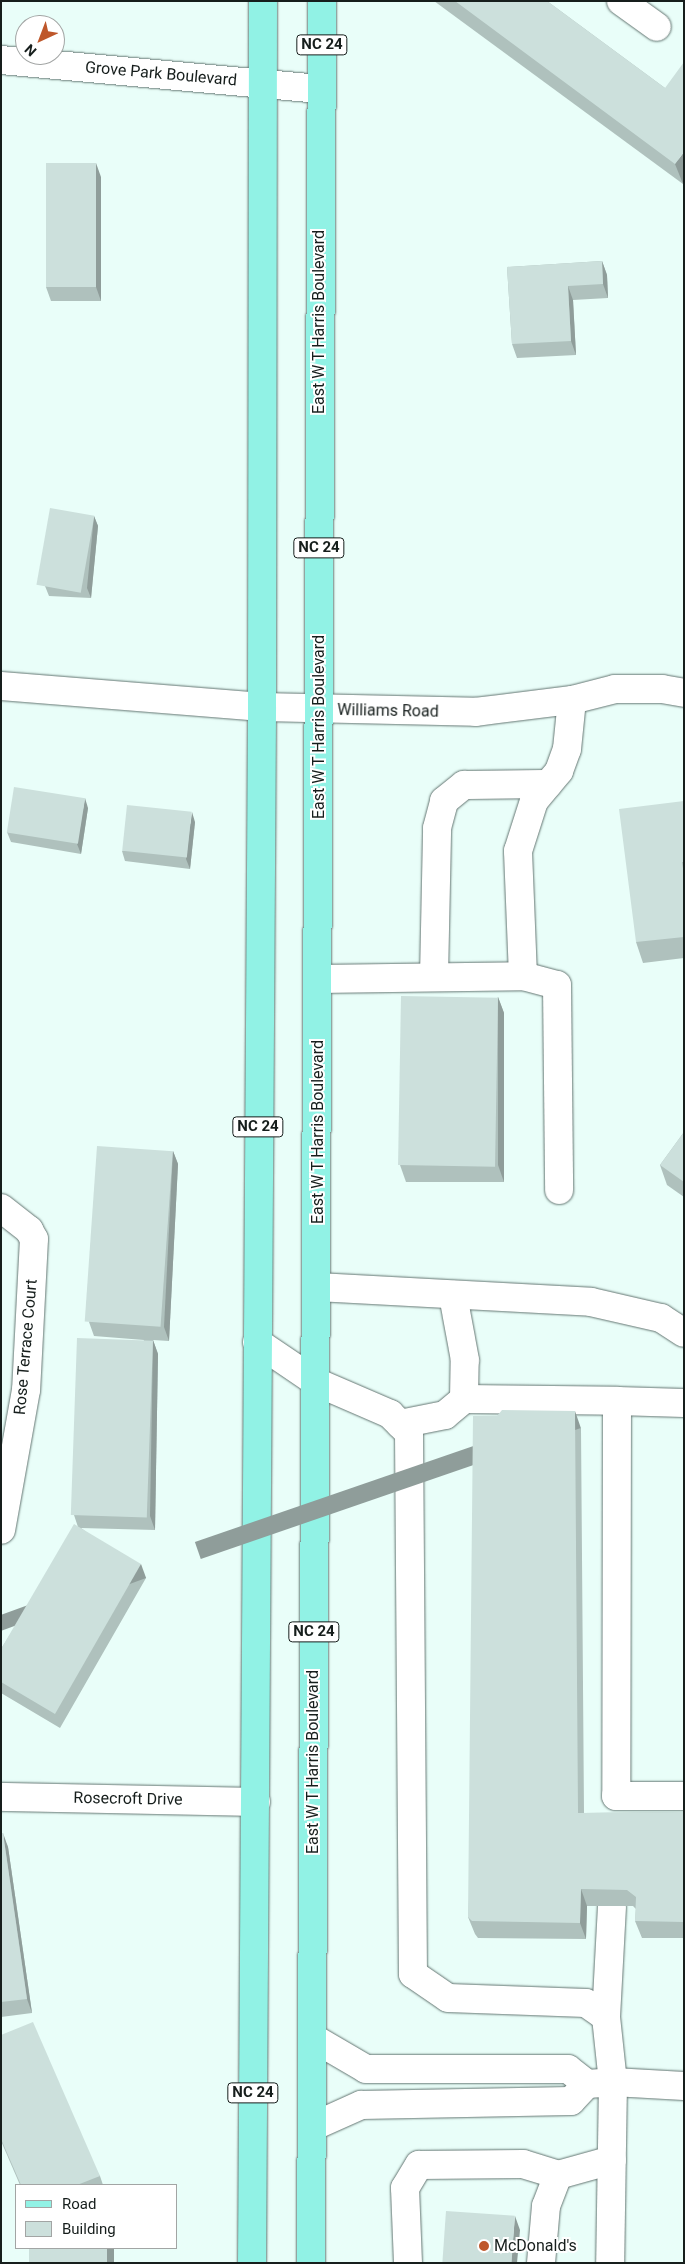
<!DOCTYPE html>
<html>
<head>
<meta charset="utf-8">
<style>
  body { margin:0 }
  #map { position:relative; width:685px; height:2264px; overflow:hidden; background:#e9fef9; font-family:Roboto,sans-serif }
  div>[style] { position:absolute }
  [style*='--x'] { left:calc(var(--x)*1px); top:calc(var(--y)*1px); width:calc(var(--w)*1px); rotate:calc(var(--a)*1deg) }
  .roads { filter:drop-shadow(0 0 1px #647672) drop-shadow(0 0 1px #647672) }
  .minor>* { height:28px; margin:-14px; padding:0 14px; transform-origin:14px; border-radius:14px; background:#fff }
  .major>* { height:28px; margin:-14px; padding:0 14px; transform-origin:14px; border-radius:14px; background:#91f2e5 }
  .wall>* { inset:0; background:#afc1bd }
  .shaded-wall>* { inset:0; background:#8f9d9a; transform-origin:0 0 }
  .building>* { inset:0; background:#cce0dc; transform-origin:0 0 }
  .dots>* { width:14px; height:14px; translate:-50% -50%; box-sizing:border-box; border:2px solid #fff; border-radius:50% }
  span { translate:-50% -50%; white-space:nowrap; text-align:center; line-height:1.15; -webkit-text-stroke:4px #fff; paint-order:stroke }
  .shield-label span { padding:1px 4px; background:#fff; border:1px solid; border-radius:4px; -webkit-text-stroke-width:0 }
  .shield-label { font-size:15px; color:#161e1c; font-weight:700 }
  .street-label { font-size:16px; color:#161e1c }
  .poi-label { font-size:16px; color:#161e1c }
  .left { translate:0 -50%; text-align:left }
  .frame { position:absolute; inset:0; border:2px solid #161e1c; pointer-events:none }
  .legend { position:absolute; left:15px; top:2184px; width:162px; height:65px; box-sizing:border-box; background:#fff; border:1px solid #a2a5a4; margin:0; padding:6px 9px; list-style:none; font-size:15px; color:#161e1c }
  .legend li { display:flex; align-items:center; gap:10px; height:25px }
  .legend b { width:25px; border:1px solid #a2a5a4 }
  .north { position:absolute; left:15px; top:15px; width:50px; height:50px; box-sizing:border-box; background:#fff; border:1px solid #a2a5a4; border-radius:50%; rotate:223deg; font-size:14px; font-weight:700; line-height:20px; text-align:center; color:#161e1c }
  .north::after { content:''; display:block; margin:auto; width:18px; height:22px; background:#be572b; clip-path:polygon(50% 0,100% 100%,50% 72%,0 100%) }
</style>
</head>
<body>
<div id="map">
  <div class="roads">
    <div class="minor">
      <i style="--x:621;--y:1;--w:44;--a:35.8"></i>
      <i style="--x:1;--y:60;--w:321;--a:5.2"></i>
      <i style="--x:1;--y:686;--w:262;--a:4.6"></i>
      <i style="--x:262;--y:707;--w:213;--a:1.3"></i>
      <i style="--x:475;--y:712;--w:98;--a:-7.1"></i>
      <i style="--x:572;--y:700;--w:44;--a:-14.3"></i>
      <i style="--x:615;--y:689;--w:47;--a:0"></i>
      <i style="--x:662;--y:689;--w:22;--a:10"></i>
      <i style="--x:523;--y:976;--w:125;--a:-92.3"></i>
      <i style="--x:518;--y:851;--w:52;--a:-72.3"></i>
      <i style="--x:534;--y:801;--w:39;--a:-50"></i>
      <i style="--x:559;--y:771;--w:23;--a:-70"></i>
      <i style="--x:567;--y:749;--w:49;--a:-84.2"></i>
      <i style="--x:434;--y:977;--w:149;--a:-88.8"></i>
      <i style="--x:437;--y:828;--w:28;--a:-75"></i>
      <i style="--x:444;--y:801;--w:26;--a:-39"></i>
      <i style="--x:464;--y:785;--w:84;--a:-0.7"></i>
      <i style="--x:318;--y:979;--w:205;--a:-0.8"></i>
      <i style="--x:523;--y:976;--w:35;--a:15"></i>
      <i style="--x:557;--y:985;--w:205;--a:89.4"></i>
      <i style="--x:1;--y:1208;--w:36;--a:38"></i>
      <i style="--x:29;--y:1230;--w:10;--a:61"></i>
      <i style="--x:34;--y:1239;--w:151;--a:93"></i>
      <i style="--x:26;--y:1390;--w:142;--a:100.1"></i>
      <i style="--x:317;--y:1287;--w:274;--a:3.1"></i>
      <i style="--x:591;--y:1302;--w:72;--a:12.9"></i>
      <i style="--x:661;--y:1318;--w:27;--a:33"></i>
      <i style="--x:257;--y:1342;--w:71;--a:34.1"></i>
      <i style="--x:316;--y:1382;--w:81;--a:23.4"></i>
      <i style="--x:390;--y:1414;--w:27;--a:45"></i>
      <i style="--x:409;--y:1433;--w:541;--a:89.58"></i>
      <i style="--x:413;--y:1974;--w:42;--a:34.4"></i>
      <i style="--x:448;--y:1998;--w:138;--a:2.1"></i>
      <i style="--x:586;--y:2003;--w:24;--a:35"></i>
      <i style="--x:606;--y:2017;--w:65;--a:83.9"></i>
      <i style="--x:613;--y:2082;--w:71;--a:3.2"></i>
      <i style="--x:464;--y:1399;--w:153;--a:0.7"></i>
      <i style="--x:684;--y:1403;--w:67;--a:-178.3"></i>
      <i style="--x:617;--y:1401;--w:395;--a:90.1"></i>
      <i style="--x:616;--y:1796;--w:68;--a:0"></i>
      <i style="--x:400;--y:1424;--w:46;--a:-11.3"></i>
      <i style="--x:445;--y:1415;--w:25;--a:-40"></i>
      <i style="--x:464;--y:1399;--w:39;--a:-89"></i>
      <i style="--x:465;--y:1360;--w:66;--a:-100.5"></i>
      <i style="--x:1;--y:1797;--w:255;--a:1.1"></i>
      <i style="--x:606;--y:2017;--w:110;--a:-86.9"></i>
      <i style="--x:313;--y:2038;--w:61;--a:30.3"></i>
      <i style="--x:366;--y:2069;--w:202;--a:0"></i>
      <i style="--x:568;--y:2069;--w:24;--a:38"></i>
      <i style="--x:312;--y:2127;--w:54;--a:-24.2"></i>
      <i style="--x:361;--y:2105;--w:210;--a:-1.1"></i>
      <i style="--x:571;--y:2101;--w:23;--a:-47"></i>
      <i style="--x:587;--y:2084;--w:26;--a:-4"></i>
      <i style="--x:613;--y:2082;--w:181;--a:90.9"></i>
      <i style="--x:408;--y:2263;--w:75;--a:-92.3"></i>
      <i style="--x:405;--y:2188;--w:27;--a:-59"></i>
      <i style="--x:419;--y:2165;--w:104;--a:-0.6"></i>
      <i style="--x:523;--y:2164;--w:37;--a:17"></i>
      <i style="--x:558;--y:2175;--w:56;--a:-15.5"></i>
      <i style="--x:541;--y:2263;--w:57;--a:-85"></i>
      <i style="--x:546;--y:2206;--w:33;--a:-69"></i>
    </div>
    <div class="major">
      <i style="--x:252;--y:2263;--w:1556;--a:-89.63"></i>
      <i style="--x:262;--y:707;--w:706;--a:-89.92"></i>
      <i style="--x:311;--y:2263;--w:2262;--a:-89.72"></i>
    </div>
  </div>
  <div class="wall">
    <i style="clip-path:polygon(434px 1px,547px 1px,665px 88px,683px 184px)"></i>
    <i style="clip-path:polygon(101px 177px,101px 301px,51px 301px,46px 287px)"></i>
    <i style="clip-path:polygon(602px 261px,607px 275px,608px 298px,573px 300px,576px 355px,517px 358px,512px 344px,507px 267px)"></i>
    <i style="clip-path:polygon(94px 516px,98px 526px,91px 598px,49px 596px,45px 586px)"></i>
    <i style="clip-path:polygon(684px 801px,684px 958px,643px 963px,636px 942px)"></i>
    <i style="clip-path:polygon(88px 808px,81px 854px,11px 842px,7px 832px)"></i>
    <i style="clip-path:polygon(195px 822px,190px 869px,125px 861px,122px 851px)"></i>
    <i style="clip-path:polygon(498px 997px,504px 1013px,504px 1182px,406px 1182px,400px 1165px)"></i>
    <i style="clip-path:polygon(684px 1132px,684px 1197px,667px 1185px,660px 1165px)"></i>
    <i style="clip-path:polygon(173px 1151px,178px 1164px,169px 1341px,153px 1340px,158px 1354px,155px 1530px,81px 1528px,146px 1578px,60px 1728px,1px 1693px,1px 1649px,78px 1527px,74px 1515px,144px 1340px,94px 1336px,89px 1322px)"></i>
    <i style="clip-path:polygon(497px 1416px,581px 1428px,584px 1813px,684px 1812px,684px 1938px,642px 1938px,635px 1921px,636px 1909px,633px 1906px,587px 1906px,586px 1939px,478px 1938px,475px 1934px,468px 1917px)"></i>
    <i style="clip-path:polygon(1px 1833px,8px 1847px,32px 2013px,1px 2017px)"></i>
    <i style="clip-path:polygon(1px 2035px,100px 2176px,103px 2185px,20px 2185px,1px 2141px)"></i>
  </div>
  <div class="shaded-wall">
    <i style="clip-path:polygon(684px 152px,684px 183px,683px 184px,675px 164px)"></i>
    <i style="clip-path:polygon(96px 163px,101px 177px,101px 301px,96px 287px)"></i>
    <i style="clip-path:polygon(602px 261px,607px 275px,608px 298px,603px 284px)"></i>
    <i style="clip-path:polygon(568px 286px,573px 300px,576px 355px,571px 341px)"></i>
    <i style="clip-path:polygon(94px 516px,98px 526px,91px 598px,87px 588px)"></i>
    <i style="clip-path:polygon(85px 798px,88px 808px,81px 854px,77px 844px)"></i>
    <i style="clip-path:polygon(192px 812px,195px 822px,190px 869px,186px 859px)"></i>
    <i style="clip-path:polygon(498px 997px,504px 1013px,504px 1182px,498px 1165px)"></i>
    <i style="clip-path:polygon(173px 1151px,178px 1164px,169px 1341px,164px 1327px)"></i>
    <i style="clip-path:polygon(153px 1340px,158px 1354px,155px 1530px,150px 1516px)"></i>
    <i style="left:575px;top:1411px;width:18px;height:402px;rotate:71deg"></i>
    <i style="left:141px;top:1564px;width:15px;height:173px;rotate:70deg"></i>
    <i style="clip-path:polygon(3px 1833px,8px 1847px,32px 2013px,27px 1999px)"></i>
    <i style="clip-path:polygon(581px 1889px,587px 1906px,586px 1939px,580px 1923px)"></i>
    <i style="clip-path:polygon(515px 2216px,520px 2230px,517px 2263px,511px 2263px)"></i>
    <i style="left:107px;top:2248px;width:7px;height:15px"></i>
  </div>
  <div class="building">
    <i style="clip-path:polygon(455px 1px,547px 1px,665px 88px,684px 62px,684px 152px,675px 164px)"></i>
    <i style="left:46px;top:163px;width:50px;height:124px"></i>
    <i style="clip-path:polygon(602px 261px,603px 284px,568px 286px,571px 341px,512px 344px,507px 267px)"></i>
    <i style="left:50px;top:508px;width:45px;height:78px;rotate:10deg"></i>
    <i style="left:14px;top:787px;width:72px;height:46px;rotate:9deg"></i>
    <i style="clip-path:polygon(684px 801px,684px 862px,682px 862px,684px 875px,684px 937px,636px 942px,619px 809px)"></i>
    <i style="left:127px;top:805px;width:65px;height:46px;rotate:6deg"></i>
    <i style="left:401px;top:996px;width:97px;height:169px;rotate:1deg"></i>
    <i style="clip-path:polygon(684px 1132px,684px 1182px,660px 1165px)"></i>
    <i style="left:97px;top:1146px;width:76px;height:176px;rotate:4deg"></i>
    <i style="left:77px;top:1338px;width:76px;height:177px;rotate:2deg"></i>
    <i style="clip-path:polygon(502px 1410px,575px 1411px,578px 1813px,684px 1812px,684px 1922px,635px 1921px,636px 1897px,627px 1890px,581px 1889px,580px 1923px,472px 1921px,468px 1917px,473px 1416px,497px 1416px)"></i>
    <i style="clip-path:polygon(74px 1524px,141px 1564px,55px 1714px,1px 1682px,1px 1649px)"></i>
    <i style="clip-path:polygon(1px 1833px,3px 1833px,27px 1999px,1px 2002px)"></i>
    <i style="clip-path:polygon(33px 2022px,100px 2176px,77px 2185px,21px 2185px,1px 2139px,1px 2035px)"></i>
    <i style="left:446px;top:2211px;width:69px;height:52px;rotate:4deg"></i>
    <i style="left:29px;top:2248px;width:78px;height:15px"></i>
  </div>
  <div class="dots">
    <i style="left:484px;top:2246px;background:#be572b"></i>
  </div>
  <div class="shield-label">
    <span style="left:322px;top:45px">NC 24</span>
    <span style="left:319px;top:548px">NC 24</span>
    <span style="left:258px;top:1127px">NC 24</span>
    <span style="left:314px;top:1632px">NC 24</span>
    <span style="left:253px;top:2093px">NC 24</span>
  </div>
  <div class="street-label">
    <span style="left:161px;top:74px;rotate:5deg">Grove Park Boulevard</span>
    <span style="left:319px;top:322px;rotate:-90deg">East W T Harris Boulevard</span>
    <span style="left:388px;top:711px;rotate:1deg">Williams Road</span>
    <span style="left:319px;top:727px;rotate:-90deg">East W T Harris Boulevard</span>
    <span style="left:318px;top:1132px;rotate:-90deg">East W T Harris Boulevard</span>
    <span style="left:26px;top:1347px;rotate:-85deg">Rose Terrace Court</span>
    <span style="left:313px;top:1762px;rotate:-90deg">East W T Harris Boulevard</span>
    <span style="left:128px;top:1799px;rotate:1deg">Rosecroft Drive</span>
  </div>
  <div class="poi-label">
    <span class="left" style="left:494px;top:2246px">McDonald's</span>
  </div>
  <div class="frame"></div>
  <ul class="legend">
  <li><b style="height:6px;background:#91f2e5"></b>Road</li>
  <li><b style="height:14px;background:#cce0dc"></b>Building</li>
  </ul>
  <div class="north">N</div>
</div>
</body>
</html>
